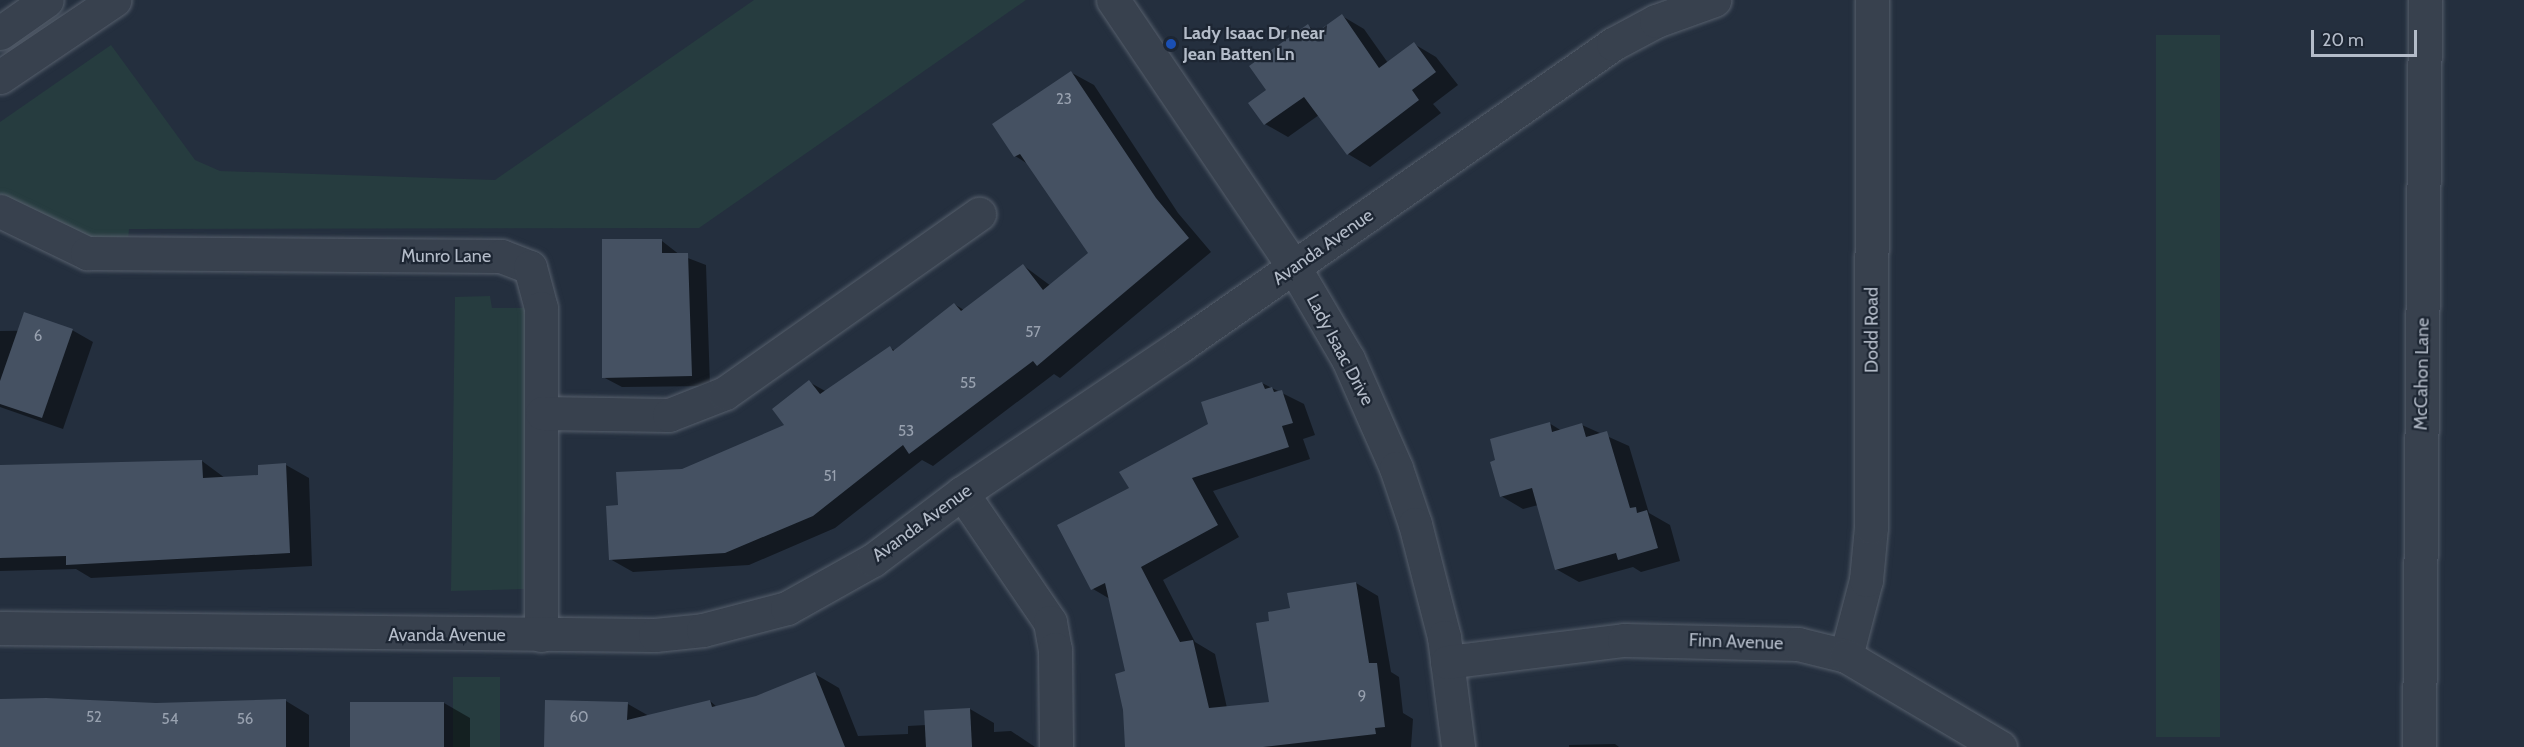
<!DOCTYPE html>
<html>
<head>
<meta charset="utf-8">
<style>
  body { margin:0 }
  #map { position:relative; width:2524px; height:747px; overflow:hidden; background:#242f3e; font-family:Cabin,sans-serif }
  div>[style] { position:absolute }
  [style*='--x'] { left:calc(var(--x)*1px); top:calc(var(--y)*1px); width:calc(var(--w)*1px); rotate:calc(var(--a)*1deg) }
  .green>* { inset:0; background:#263c3f; transform-origin:0 0 }
  .shadow>* { inset:0; background:#0007 }
  .building>* { inset:0; background:#455162; transform-origin:0 0 }
  .roads { filter:drop-shadow(0 0 2px #565f6c) drop-shadow(0 0 2px #565f6c) }
  .minor>* { height:33px; margin:-16.5px; padding:0 16.5px; transform-origin:16.5px; border-radius:16.5px; background:#38414e }
  .dots>* { width:16px; height:16px; translate:-50% -50%; box-sizing:border-box; border:3px solid #1d2633; border-radius:50% }
  span { translate:-50% -50%; white-space:nowrap; text-align:center; line-height:1.15; -webkit-text-stroke:4.5px #1d2633; paint-order:stroke }
  .number-label { font-size:15px; color:#98a1af }
  .number-label span { -webkit-text-stroke-width:0 }
  .poi-label { font-size:18px; color:#b4bcc9; font-weight:700 }
  .left { translate:0 -50%; text-align:left }
  .street-label { font-size:18px; color:#b4bcc9 }
  .scale { position:absolute; left:2311px; top:30px; width:106px; height:27px; box-sizing:border-box; border:3px solid #b4bcc9; border-top:0; padding-left:8px; font-size:18px; line-height:21px; white-space:nowrap; color:#b4bcc9; -webkit-text-stroke:4px #1d2633; paint-order:stroke }
</style>
</head>
<body>
<div id="map">
  <div class="green">
    <i style="clip-path:polygon(754px 0,1026px 0,699px 228px,129px 229px,128px 240px,86px 240px,22px 212px,0 194px,0 122px,111px 45px,195px 160px,220px 171px,495px 180px)"></i>
    <i style="left:2220px;top:35px;width:702px;height:64px;rotate:90deg"></i>
    <i style="clip-path:polygon(490px 296px,492px 308px,527px 308px,530px 475px,524px 518px,524px 589px,451px 591px,455px 297px)"></i>
    <i style="left:453px;top:677px;width:47px;height:70px"></i>
  </div>
  <div class="shadow">
    <i style="clip-path:polygon(1342px 16px,1364px 29px,1388px 63px,1414px 44px,1436px 57px,1458px 85px,1433px 104px,1441px 113px,1370px 167px,1348px 154px,1319px 115px,1288px 137px,1265px 124px,1269px 91px,1308px 26px,1319px 32px)"></i>
    <i style="clip-path:polygon(1072px 73px,1094px 85px,1178px 213px,1211px 252px,1060px 378px,1054px 374px,933px 466px,922px 460px,835px 528px,749px 565px,633px 572px,610px 559px,619px 507px,682px 470px,786px 426px,809px 382px,827px 392px,890px 348px,896px 351px,954px 304px,964px 310px,1024px 266px,1051px 286px,1090px 253px,1028px 164px,1015px 156px)"></i>
    <i style="clip-path:polygon(662px 241px,680px 255px,706px 265px,710px 386px,622px 387px,603px 377px)"></i>
    <i style="clip-path:polygon(72px 330px,93px 342px,63px 429px,0 407px,0 331px)"></i>
    <i style="clip-path:polygon(1262px 383px,1304px 404px,1315px 435px,1303px 439px,1310px 459px,1213px 491px,1239px 537px,1163px 580px,1195px 642px,1215px 654px,1227px 708px,1270px 703px,1271px 622px,1356px 583px,1378px 596px,1391px 672px,1399px 677px,1403px 713px,1413px 719px,1411px 747px,1126px 747px,1126px 672px,1110px 599px,1093px 589px,1131px 489px)"></i>
    <i style="clip-path:polygon(1549px 423px,1562px 431px,1582px 425px,1629px 446px,1649px 513px,1670px 525px,1680px 561px,1641px 572px,1633px 567px,1579px 582px,1556px 569px,1538px 505px,1523px 509px,1501px 496px)"></i>
    <i style="clip-path:polygon(202px 461px,225px 478px,259px 477px,286px 465px,309px 478px,312px 566px,91px 578px,76px 569px,0 571px,0 473px)"></i>
    <i style="clip-path:polygon(815px 674px,839px 688px,858px 736px,908px 734px,908px 726px,926px 725px,926px 711px,970px 709px,994px 723px,994px 732px,1011px 731px,1035px 747px,796px 747px)"></i>
    <i style="clip-path:polygon(286px 701px,309px 715px,309px 747px,0 747px,0 702px,156px 705px)"></i>
    <i style="clip-path:polygon(710px 701px,763px 747px,545px 747px,628px 704px,649px 716px)"></i>
    <i style="clip-path:polygon(444px 703px,470px 718px,470px 747px,352px 747px)"></i>
    <i style="clip-path:polygon(1615px 744px,1619px 747px,1569px 747px,1569px 745px)"></i>
  </div>
  <div class="building">
    <i style="clip-path:polygon(1342px 14px,1379px 68px,1414px 42px,1436px 72px,1412px 90px,1419px 100px,1347px 155px,1304px 97px,1264px 125px,1248px 103px,1266px 90px,1249px 66px,1308px 24px,1314px 34px)"></i>
    <i style="clip-path:polygon(1071px 71px,1156px 198px,1189px 238px,1037px 366px,1033px 361px,909px 454px,903px 445px,813px 516px,725px 553px,609px 560px,606px 506px,618px 505px,616px 472px,682px 469px,784px 425px,772px 409px,809px 380px,820px 394px,890px 346px,893px 351px,954px 303px,961px 311px,1023px 264px,1043px 290px,1088px 253px,1020px 154px,1014px 157px,992px 124px)"></i>
    <i style="clip-path:polygon(602px 239px,662px 239px,662px 253px,688px 253px,692px 376px,602px 378px)"></i>
    <i style="clip-path:polygon(24px 312px,73px 329px,42px 418px,0 404px,0 381px)"></i>
    <i style="clip-path:polygon(1262px 382px,1265px 389px,1272px 387px,1274px 392px,1282px 390px,1293px 423px,1282px 426px,1289px 447px,1192px 478px,1218px 525px,1141px 567px,1180px 642px,1193px 640px,1209px 708px,1269px 702px,1256px 623px,1269px 621px,1268px 612px,1290px 608px,1287px 593px,1356px 582px,1369px 663px,1377px 663px,1385px 727px,1375px 728px,1376px 734px,1263px 747px,1125px 747px,1123px 710px,1115px 674px,1125px 671px,1105px 583px,1091px 590px,1057px 525px,1129px 488px,1119px 472px,1208px 424px,1201px 402px)"></i>
    <i style="clip-path:polygon(1550px 422px,1552px 432px,1582px 423px,1586px 437px,1607px 431px,1630px 508px,1636px 507px,1637px 513px,1647px 510px,1658px 548px,1618px 560px,1616px 553px,1555px 570px,1532px 488px,1500px 497px,1490px 462px,1495px 460px,1490px 439px)"></i>
    <i style="clip-path:polygon(202px 460px,203px 478px,258px 475px,258px 465px,286px 463px,290px 553px,66px 565px,66px 556px,0 558px,0 465px)"></i>
    <i style="clip-path:polygon(815px 672px,845px 747px,544px 747px,545px 700px,628px 702px,627px 720px,710px 700px,712px 707px,756px 696px)"></i>
    <i style="clip-path:polygon(46px 698px,156px 703px,286px 699px,286px 747px,0 747px,0 699px)"></i>
    <i style="left:444px;top:702px;width:45px;height:94px;rotate:90deg"></i>
    <i style="left:970px;top:708px;width:39px;height:46px;rotate:87deg"></i>
  </div>
  <div class="roads">
    <div class="minor">
      <i style="--x:1113;--y:0;--w:323;--a:55.9"></i>
      <i style="--x:1294;--y:267;--w:107;--a:59.6"></i>
      <i style="--x:1348;--y:359;--w:119;--a:66.2"></i>
      <i style="--x:1396;--y:468;--w:59;--a:71.3"></i>
      <i style="--x:1415;--y:524;--w:117;--a:75.6"></i>
      <i style="--x:1444;--y:637;--w:111;--a:82.7"></i>
      <i style="--x:0;--y:33;--w:57;--a:-35.1"></i>
      <i style="--x:0;--y:77;--w:138;--a:-34"></i>
      <i style="--x:0;--y:211;--w:97;--a:25.8"></i>
      <i style="--x:87;--y:253;--w:414;--a:0.4"></i>
      <i style="--x:501;--y:256;--w:31;--a:21"></i>
      <i style="--x:530;--y:267;--w:42;--a:75"></i>
      <i style="--x:541;--y:308;--w:327;--a:90"></i>
      <i style="--x:542;--y:413;--w:127;--a:0.9"></i>
      <i style="--x:669;--y:415;--w:60;--a:-21.4"></i>
      <i style="--x:725;--y:393;--w:311;--a:-35.2"></i>
      <i style="--x:962;--y:493;--w:156;--a:55.7"></i>
      <i style="--x:1050;--y:622;--w:27;--a:80"></i>
      <i style="--x:1055;--y:649;--w:98;--a:89.4"></i>
      <i style="--x:0;--y:628;--w:655;--a:0.61"></i>
      <i style="--x:655;--y:635;--w:48;--a:-5.9"></i>
      <i style="--x:703;--y:630;--w:87;--a:-14.7"></i>
      <i style="--x:787;--y:608;--w:98;--a:-29.2"></i>
      <i style="--x:873;--y:560;--w:111;--a:-37"></i>
      <i style="--x:962;--y:493;--w:263;--a:-34"></i>
      <i style="--x:1180;--y:346;--w:528;--a:-34.89"></i>
      <i style="--x:1613;--y:44;--w:49;--a:-28.1"></i>
      <i style="--x:1656;--y:21;--w:62;--a:-19.9"></i>
      <i style="--x:1846;--y:656;--w:79;--a:-75.3"></i>
      <i style="--x:1866;--y:580;--w:53;--a:-84.6"></i>
      <i style="--x:1871;--y:527;--w:527;--a:-89.89"></i>
      <i style="--x:1447;--y:662;--w:178;--a:-7.1"></i>
      <i style="--x:1624;--y:640;--w:174;--a:1.3"></i>
      <i style="--x:1798;--y:644;--w:49;--a:14"></i>
      <i style="--x:1846;--y:656;--w:179;--a:30.6"></i>
      <i style="--x:2419;--y:747;--w:747;--a:-89.54"></i>
    </div>
  </div>
  <div class="dots">
    <i style="left:1171px;top:44px;background:#1a4fb4"></i>
  </div>
  <div class="number-label">
    <span style="left:1064px;top:100px">23</span>
    <span style="left:1033px;top:333px">57</span>
    <span style="left:38px;top:337px">6</span>
    <span style="left:968px;top:384px">55</span>
    <span style="left:906px;top:432px">53</span>
    <span style="left:830px;top:477px">51</span>
    <span style="left:1362px;top:697px">9</span>
    <span style="left:94px;top:718px">52</span>
    <span style="left:579px;top:718px">60</span>
    <span style="left:170px;top:720px">54</span>
    <span style="left:245px;top:720px">56</span>
  </div>
  <div class="poi-label">
    <span class="left" style="left:1183px;top:44px">Lady Isaac Dr near<br>Jean Batten Ln</span>
  </div>
  <div class="street-label">
    <span style="left:1323px;top:247px;rotate:-35deg">Avanda Avenue</span>
    <span style="left:446px;top:256px">Munro Lane</span>
    <span style="left:1872px;top:330px;rotate:-90deg">Dodd Road</span>
    <span style="left:1340px;top:350px;rotate:62deg">Lady Isaac Drive</span>
    <span style="left:2422px;top:374px;rotate:-89deg">McCahon Lane</span>
    <span style="left:922px;top:523px;rotate:-36deg">Avanda Avenue</span>
    <span style="left:447px;top:635px">Avanda Avenue</span>
    <span style="left:1736px;top:642px;rotate:2deg">Finn Avenue</span>
  </div>
  <div class="scale">20 m</div>
</div>
</body>
</html>
